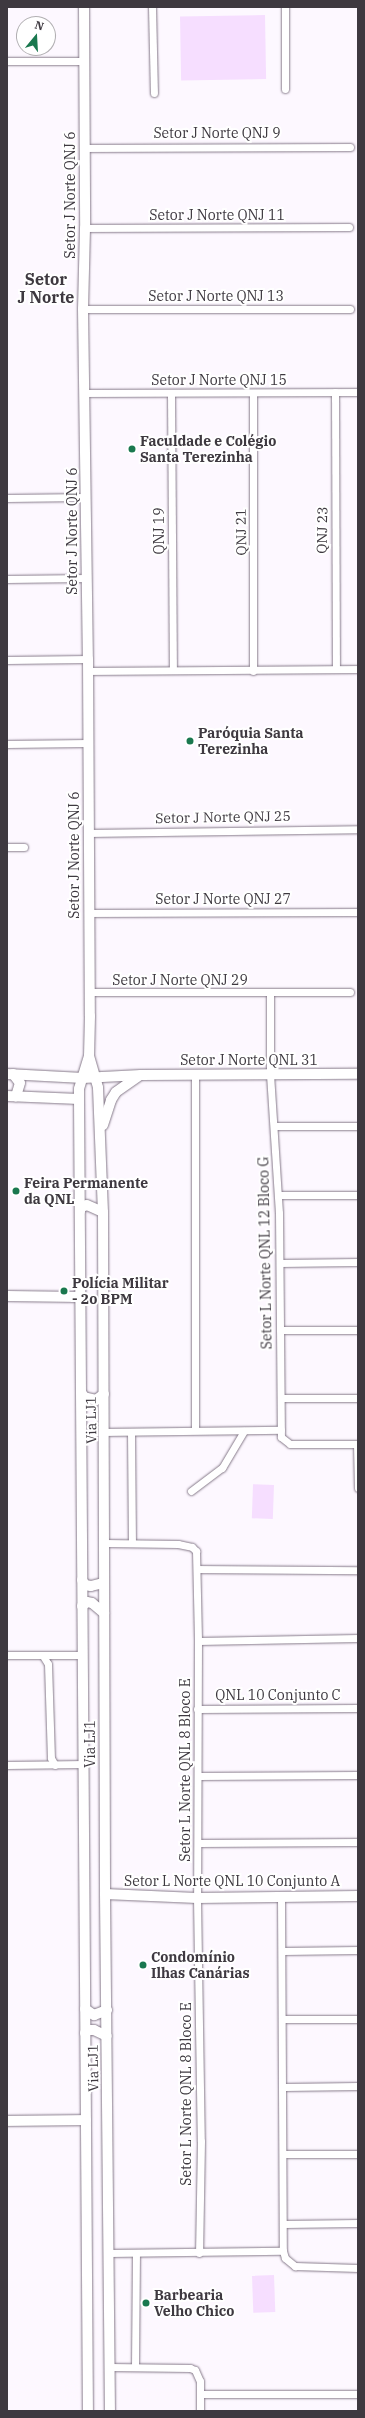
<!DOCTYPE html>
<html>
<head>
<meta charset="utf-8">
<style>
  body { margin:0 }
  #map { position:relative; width:365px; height:2418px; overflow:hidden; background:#fdf8ff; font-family:"IBM Plex Serif",serif }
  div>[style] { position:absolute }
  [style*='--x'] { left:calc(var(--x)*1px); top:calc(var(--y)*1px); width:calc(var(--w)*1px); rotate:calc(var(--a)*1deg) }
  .green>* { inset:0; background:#f6deff; transform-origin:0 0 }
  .roads { filter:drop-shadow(0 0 1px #867a8a) drop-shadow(0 0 1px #867a8a) }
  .street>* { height:7px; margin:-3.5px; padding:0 3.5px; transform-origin:3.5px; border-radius:3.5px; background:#fff }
  .secondary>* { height:10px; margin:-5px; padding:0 5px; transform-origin:5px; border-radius:5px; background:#fff }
  .dots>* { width:11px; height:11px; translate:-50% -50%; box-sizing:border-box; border:2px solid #fff; border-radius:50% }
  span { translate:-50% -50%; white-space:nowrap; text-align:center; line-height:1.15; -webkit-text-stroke:4px #fff; paint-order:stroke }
  .street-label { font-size:14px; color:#3e3940 }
  .poi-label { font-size:14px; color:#3e3940; font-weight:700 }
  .left { translate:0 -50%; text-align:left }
  .quarter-label { font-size:16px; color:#3e3940; font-weight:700 }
  .frame { position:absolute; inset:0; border:8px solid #3e3940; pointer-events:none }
  .north { position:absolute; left:16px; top:16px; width:40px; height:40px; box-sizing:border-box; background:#fff; border:1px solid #b2b0b3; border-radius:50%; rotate:18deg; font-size:11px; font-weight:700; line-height:16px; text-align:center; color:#3e3940 }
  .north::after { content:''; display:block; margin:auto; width:14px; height:18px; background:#1a784f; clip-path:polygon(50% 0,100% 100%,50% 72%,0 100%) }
</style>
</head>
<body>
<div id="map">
  <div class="green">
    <i style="left:265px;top:15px;width:64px;height:85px;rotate:89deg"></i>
    <i style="left:274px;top:1485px;width:34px;height:21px;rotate:92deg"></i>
    <i style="left:274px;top:2275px;width:37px;height:22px;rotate:88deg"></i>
  </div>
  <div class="roads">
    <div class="street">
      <i style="--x:152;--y:7;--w:86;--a:88.7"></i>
      <i style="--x:285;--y:7;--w:82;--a:90"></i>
      <i style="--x:7;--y:61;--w:78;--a:0"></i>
      <i style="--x:85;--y:148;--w:265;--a:-0.2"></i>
      <i style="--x:85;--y:228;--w:264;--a:-0.2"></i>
      <i style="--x:83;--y:309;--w:267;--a:0"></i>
      <i style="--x:335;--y:392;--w:277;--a:89.8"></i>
      <i style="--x:85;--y:393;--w:273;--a:-0.2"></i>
      <i style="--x:253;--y:393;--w:278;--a:90"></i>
      <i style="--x:171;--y:394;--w:275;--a:89.6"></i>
      <i style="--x:7;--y:498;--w:79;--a:-0.7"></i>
      <i style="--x:7;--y:579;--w:79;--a:-0.7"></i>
      <i style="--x:7;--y:660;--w:81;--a:-0.7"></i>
      <i style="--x:88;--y:671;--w:270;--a:-0.4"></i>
      <i style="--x:7;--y:744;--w:80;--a:-0.7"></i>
      <i style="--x:87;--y:833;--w:271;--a:-0.8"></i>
      <i style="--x:7;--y:847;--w:17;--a:0"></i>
      <i style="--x:88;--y:913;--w:270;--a:-0.2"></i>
      <i style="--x:89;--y:992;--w:261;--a:0"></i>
      <i style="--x:270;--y:993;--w:81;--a:90"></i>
      <i style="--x:270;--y:1074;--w:139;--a:86.3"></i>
      <i style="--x:279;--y:1213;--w:224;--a:89.5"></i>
      <i style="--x:281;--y:1437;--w:11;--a:38"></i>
      <i style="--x:290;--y:1444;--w:68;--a:0"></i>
      <i style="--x:195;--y:1075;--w:355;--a:90"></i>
      <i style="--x:275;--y:1126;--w:83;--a:0"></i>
      <i style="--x:279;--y:1195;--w:79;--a:0"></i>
      <i style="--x:280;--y:1263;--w:78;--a:-0.7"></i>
      <i style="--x:280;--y:1330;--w:78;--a:0"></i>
      <i style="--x:282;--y:1398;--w:76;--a:0"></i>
      <i style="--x:105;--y:1432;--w:176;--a:-0.7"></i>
      <i style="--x:131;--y:1432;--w:111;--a:89.5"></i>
      <i style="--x:357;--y:1444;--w:44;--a:88.7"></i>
      <i style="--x:191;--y:1491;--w:39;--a:-37"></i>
      <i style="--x:222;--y:1468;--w:43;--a:-59.3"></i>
      <i style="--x:105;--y:1543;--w:73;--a:0.8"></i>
      <i style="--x:178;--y:1544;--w:14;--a:12"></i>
      <i style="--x:192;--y:1547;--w:6;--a:45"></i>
      <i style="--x:196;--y:1551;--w:90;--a:88.7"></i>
      <i style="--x:198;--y:1641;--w:257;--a:90.2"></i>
      <i style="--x:197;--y:1898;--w:243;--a:89.1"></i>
      <i style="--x:201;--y:2141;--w:112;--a:91"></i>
      <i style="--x:198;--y:1569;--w:160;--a:0.4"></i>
      <i style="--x:198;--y:1641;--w:160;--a:-1.1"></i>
      <i style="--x:7;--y:1655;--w:76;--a:0"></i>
      <i style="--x:43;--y:1656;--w:9;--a:58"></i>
      <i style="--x:48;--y:1664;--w:94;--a:88.2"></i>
      <i style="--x:51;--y:1758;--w:8;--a:60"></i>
      <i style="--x:197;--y:1709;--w:161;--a:-0.4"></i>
      <i style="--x:7;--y:1765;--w:77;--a:-0.7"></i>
      <i style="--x:198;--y:1776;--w:160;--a:-0.4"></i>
      <i style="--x:199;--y:1843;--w:159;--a:-0.4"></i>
      <i style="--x:281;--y:1897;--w:354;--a:89.7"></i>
      <i style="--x:283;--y:2251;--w:7;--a:74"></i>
      <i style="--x:285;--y:2258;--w:13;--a:39"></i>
      <i style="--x:295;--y:2266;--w:63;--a:1.8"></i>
      <i style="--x:283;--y:1951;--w:75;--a:-0.8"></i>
      <i style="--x:283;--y:2019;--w:75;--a:0"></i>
      <i style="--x:284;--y:2087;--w:74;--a:-0.8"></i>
      <i style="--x:285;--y:2154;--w:73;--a:0"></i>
      <i style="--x:284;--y:2224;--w:74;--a:-0.8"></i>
      <i style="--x:109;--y:2253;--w:174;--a:-0.7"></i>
      <i style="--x:135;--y:2366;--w:113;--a:-89.5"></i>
      <i style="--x:110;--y:2367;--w:80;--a:0.7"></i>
      <i style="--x:190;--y:2368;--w:5;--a:22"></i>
      <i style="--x:195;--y:2370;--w:12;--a:66"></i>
      <i style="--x:200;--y:2381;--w:30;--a:90"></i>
      <i style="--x:200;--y:2394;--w:158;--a:0"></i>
    </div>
    <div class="secondary">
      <i style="--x:84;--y:7;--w:221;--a:89.7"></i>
      <i style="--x:85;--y:228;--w:81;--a:91.4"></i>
      <i style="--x:83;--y:309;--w:350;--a:89.2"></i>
      <i style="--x:88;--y:659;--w:357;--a:89.7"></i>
      <i style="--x:90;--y:1016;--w:40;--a:91.4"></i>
      <i style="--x:89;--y:1056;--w:34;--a:107"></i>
      <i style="--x:79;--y:1089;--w:10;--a:90"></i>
      <i style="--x:79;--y:1099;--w:1312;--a:89.61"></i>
      <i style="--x:89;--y:1056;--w:33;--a:74"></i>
      <i style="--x:98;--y:1088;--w:124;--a:87.7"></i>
      <i style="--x:103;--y:1212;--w:682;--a:89.83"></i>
      <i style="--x:105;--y:1894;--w:517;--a:89.45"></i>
      <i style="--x:7;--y:1074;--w:76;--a:3"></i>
      <i style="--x:83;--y:1078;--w:58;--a:-3"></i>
      <i style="--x:141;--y:1075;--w:217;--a:-0.3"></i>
      <i style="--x:13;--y:1074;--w:11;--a:52"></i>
      <i style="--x:20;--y:1083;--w:14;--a:107"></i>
      <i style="--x:7;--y:1096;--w:72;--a:2.4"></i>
      <i style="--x:103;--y:1125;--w:26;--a:-72"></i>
      <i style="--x:111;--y:1100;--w:9;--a:-58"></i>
      <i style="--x:116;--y:1092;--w:28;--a:-35"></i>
      <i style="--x:80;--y:1211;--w:4;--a:-76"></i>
      <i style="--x:81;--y:1207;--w:6;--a:-18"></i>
      <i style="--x:87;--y:1205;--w:17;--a:24"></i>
      <i style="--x:7;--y:1296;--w:74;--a:0.8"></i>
      <i style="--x:81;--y:1392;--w:6;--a:59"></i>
      <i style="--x:84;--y:1397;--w:12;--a:14"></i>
      <i style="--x:96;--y:1400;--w:10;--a:-37"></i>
      <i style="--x:82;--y:1580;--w:6;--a:59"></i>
      <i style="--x:85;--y:1585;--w:6;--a:9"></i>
      <i style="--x:91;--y:1586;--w:12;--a:-14"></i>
      <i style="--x:82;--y:1606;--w:6;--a:-39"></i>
      <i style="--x:87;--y:1602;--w:5;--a:11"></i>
      <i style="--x:92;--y:1603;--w:16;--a:40"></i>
      <i style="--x:105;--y:1894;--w:92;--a:2.5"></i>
      <i style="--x:197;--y:1898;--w:161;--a:-0.7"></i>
      <i style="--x:85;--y:2009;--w:11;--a:34"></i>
      <i style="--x:94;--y:2015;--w:14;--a:-21"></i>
      <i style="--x:85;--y:2033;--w:4;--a:-56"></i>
      <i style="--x:87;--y:2030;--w:7;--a:0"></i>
      <i style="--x:94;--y:2030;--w:14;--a:25"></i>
      <i style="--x:7;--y:2121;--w:79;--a:-0.7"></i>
    </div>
  </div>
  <div class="dots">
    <i style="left:132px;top:449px;background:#1a784f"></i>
    <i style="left:190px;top:741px;background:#1a784f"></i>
    <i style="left:16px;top:1191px;background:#1a784f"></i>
    <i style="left:64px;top:1291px;background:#1a784f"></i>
    <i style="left:143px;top:1965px;background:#1a784f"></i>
    <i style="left:146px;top:2303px;background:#1a784f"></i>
  </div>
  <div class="street-label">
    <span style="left:217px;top:133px">Setor J Norte QNJ 9</span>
    <span style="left:70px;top:195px;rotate:-90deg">Setor J Norte QNJ 6</span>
    <span style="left:217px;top:215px">Setor J Norte QNJ 11</span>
    <span style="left:216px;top:296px">Setor J Norte QNJ 13</span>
    <span style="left:219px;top:380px">Setor J Norte QNJ 15</span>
    <span style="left:322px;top:530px;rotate:-89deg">QNJ 23</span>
    <span style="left:72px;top:531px;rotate:-90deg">Setor J Norte QNJ 6</span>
    <span style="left:159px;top:531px;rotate:-90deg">QNJ 19</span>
    <span style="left:241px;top:532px;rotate:-91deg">QNJ 21</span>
    <span style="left:223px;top:817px;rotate:-1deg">Setor J Norte QNJ 25</span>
    <span style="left:74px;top:855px;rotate:-90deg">Setor J Norte QNJ 6</span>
    <span style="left:223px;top:899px">Setor J Norte QNJ 27</span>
    <span style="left:180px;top:980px">Setor J Norte QNJ 29</span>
    <span style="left:249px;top:1060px">Setor J Norte QNL 31</span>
    <span style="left:265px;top:1253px;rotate:-91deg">Setor L Norte QNL 12 Bloco G</span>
    <span style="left:91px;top:1420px;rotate:-91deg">Via LJ1</span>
    <span style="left:278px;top:1695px">QNL 10 Conjunto C</span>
    <span style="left:90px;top:1744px;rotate:-90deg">Via LJ1</span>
    <span style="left:185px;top:1770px;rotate:-90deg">Setor L Norte QNL 8 Bloco E</span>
    <span style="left:232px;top:1881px">Setor L Norte QNL 10 Conjunto A</span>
    <span style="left:93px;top:2068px;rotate:-91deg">Via LJ1</span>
    <span style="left:186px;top:2094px;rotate:-90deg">Setor L Norte QNL 8 Bloco E</span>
  </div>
  <div class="poi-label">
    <span class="left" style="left:140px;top:449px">Faculdade e Colégio<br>Santa Terezinha</span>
    <span class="left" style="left:198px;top:741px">Paróquia Santa<br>Terezinha</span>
    <span class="left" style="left:24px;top:1191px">Feira Permanente<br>da QNL</span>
    <span class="left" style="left:72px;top:1291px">Polícia Militar<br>- 2o BPM</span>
    <span class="left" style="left:151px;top:1965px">Condomínio<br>Ilhas Canárias</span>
    <span class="left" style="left:154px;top:2303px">Barbearia<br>Velho Chico</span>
  </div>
  <div class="quarter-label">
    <span style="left:46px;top:288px">Setor<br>J Norte</span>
  </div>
  <div class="frame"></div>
  <div class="north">N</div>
</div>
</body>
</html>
